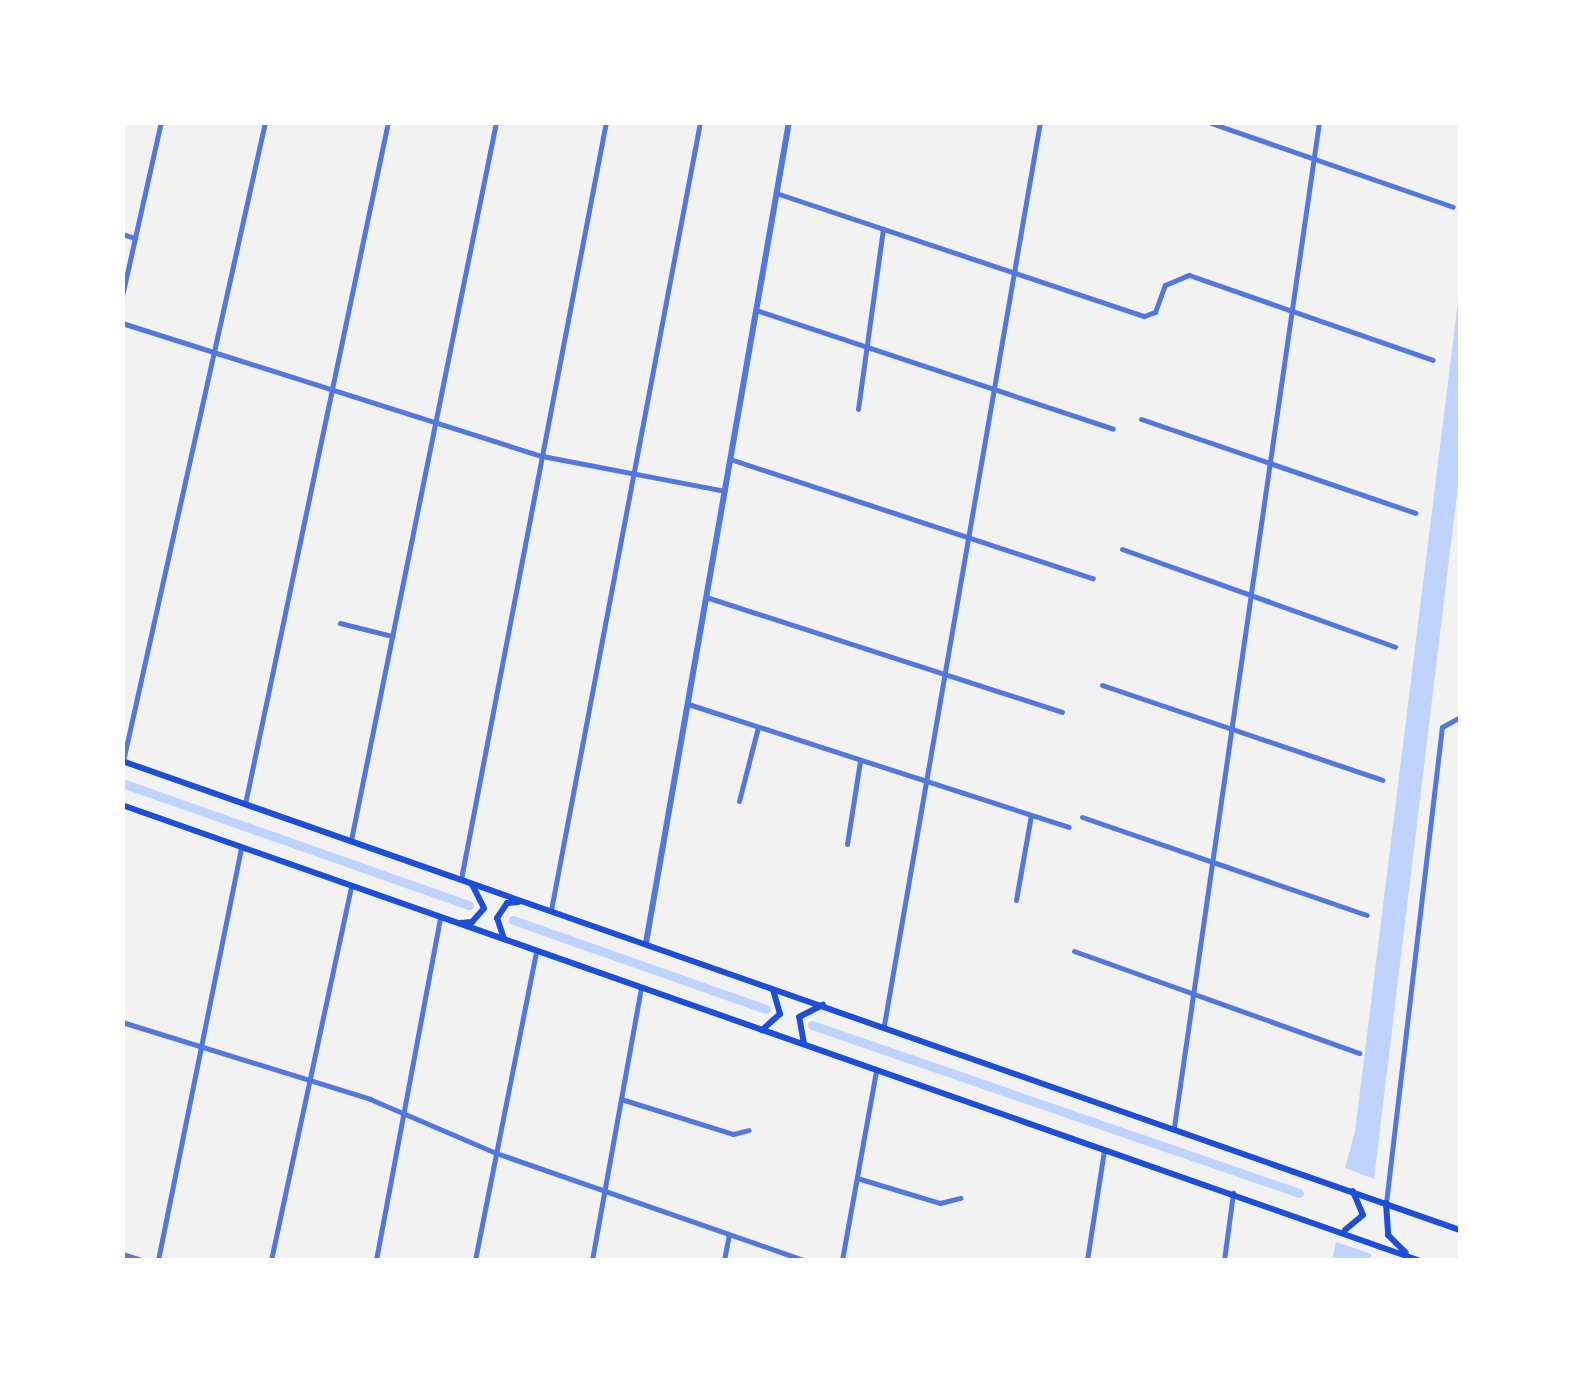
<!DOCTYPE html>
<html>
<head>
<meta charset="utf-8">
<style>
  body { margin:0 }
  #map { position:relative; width:1583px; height:1383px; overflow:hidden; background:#f2f2f2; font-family:Rubik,sans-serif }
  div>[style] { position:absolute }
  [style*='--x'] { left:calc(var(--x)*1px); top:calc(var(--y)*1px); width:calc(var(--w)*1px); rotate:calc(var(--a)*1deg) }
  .water>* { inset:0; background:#bfd3fe }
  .canal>* { height:9px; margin:-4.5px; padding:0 4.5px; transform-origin:4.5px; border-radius:4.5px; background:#bfd3fe }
  .minor>* { height:5px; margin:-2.5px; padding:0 2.5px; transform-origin:2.5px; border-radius:2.5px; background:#5277de }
  .tertiary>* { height:6px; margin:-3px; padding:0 3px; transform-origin:3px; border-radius:3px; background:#5277de }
  .secondary>* { height:6px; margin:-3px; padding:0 3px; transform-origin:3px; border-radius:3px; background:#1d4ed8 }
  span { translate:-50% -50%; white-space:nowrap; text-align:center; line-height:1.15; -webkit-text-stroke:8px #fff; paint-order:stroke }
  .frame { position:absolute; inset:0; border:125px solid #fff; pointer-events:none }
</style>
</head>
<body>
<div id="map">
  <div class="water">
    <i style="clip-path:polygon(1460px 285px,1460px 469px,1374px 1179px,1345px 1168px,1355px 1132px)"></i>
    <i style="clip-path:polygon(1336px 1242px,1371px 1254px,1371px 1260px,1332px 1260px)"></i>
  </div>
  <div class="canal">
    <i style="--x:122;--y:783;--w:368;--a:19.4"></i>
    <i style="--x:513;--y:920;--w:268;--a:19.4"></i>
    <i style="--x:812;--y:1025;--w:515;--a:19.03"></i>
  </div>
  <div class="minor">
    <i style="--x:1208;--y:122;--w:259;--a:19.1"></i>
    <i style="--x:776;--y:193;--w:388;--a:18.5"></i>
    <i style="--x:1144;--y:316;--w:12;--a:-20"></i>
    <i style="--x:1155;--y:312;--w:29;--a:-70"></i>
    <i style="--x:1165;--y:285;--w:26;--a:-23"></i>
    <i style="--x:1189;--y:275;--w:258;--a:19.2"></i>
    <i style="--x:122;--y:234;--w:14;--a:17"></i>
    <i style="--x:122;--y:296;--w:178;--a:-77.4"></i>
    <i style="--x:756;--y:310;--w:376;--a:18.4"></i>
    <i style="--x:122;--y:323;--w:441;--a:17.6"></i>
    <i style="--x:542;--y:456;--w:186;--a:10.8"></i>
    <i style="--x:858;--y:409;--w:182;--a:-82.1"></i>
    <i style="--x:1141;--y:419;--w:290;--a:18.9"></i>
    <i style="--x:730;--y:459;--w:382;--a:18.2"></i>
    <i style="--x:1122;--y:549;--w:290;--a:19.7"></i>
    <i style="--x:706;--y:597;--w:374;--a:17.9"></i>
    <i style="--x:340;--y:623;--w:54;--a:14"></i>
    <i style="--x:1102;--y:685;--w:296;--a:18.7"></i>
    <i style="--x:688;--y:704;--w:400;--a:17.9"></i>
    <i style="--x:123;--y:761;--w:655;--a:-77.47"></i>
    <i style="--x:739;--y:801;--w:76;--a:-75.6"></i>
    <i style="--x:245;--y:804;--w:697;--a:-78.16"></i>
    <i style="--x:1082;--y:817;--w:301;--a:19"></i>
    <i style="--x:351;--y:840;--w:732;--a:-78.58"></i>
    <i style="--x:847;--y:844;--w:84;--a:-81.1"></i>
    <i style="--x:461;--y:879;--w:771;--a:-79.16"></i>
    <i style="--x:1016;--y:900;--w:86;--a:-80"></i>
    <i style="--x:551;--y:910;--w:802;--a:-79.29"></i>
    <i style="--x:1074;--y:951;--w:303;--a:19.7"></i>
    <i style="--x:122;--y:1022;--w:260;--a:17.2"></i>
    <i style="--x:370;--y:1099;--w:137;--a:23.2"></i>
    <i style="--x:496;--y:1153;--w:325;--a:19.2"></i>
    <i style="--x:884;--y:1025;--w:916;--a:-80.2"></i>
    <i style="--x:621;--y:1099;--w:117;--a:17.4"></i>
    <i style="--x:733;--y:1134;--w:16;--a:-14"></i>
    <i style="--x:1174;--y:1127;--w:1015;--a:-81.79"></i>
    <i style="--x:857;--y:1178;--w:87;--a:16.8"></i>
    <i style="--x:940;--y:1203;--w:21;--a:-14"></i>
    <i style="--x:1386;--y:1203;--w:479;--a:-83.3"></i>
    <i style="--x:1442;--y:727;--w:21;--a:-29"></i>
    <i style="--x:122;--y:1254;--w:21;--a:17"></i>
    <i style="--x:158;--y:1260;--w:420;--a:-78.6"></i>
    <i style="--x:271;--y:1260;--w:382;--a:-77.9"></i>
    <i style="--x:376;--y:1260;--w:347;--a:-79.4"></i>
    <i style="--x:475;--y:1260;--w:314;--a:-78.8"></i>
    <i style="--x:592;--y:1260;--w:275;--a:-79.8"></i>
    <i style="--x:724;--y:1260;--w:25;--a:-79"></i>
    <i style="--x:842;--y:1260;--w:192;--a:-79.8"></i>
    <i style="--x:1087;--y:1260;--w:111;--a:-81.2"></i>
    <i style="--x:1224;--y:1260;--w:68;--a:-82.3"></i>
  </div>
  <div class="tertiary">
    <i style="--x:646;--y:943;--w:833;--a:-80.12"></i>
  </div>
  <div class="secondary">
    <i style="--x:122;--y:761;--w:1418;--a:19.32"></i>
    <i style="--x:122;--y:805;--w:1374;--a:19.35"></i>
    <i style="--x:460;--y:923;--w:12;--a:-5"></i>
    <i style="--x:472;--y:922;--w:18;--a:-49"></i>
    <i style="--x:484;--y:908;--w:27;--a:-117"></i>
    <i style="--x:504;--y:939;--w:22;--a:-108"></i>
    <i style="--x:497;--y:918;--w:18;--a:-56"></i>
    <i style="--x:507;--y:903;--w:11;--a:-5"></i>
    <i style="--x:762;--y:1030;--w:24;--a:-42"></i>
    <i style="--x:780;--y:1014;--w:25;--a:-106"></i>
    <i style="--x:804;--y:1044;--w:27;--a:-100"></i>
    <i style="--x:799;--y:1017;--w:27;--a:-27"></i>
    <i style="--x:1386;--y:1203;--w:32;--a:86"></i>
    <i style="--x:1388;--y:1235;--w:25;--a:45"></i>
    <i style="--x:1345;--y:1230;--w:23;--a:-40"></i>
    <i style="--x:1363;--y:1215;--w:26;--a:-113"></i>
  </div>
  <div class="frame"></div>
</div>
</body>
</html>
